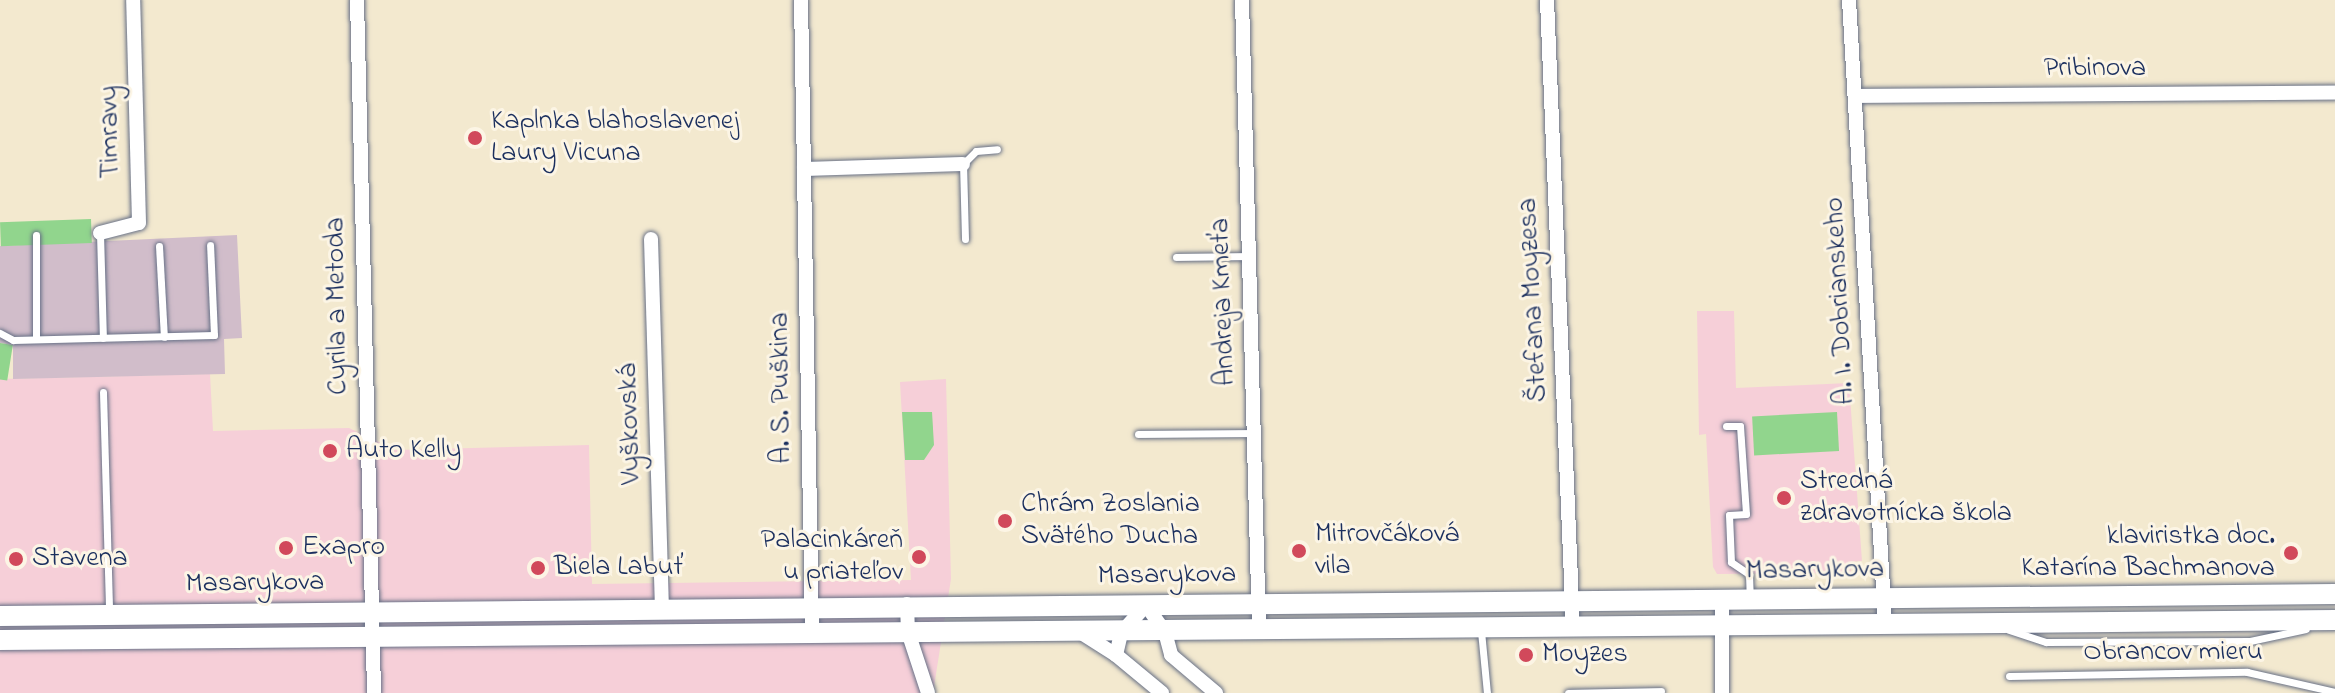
<!DOCTYPE html>
<html>
<head>
<meta charset="utf-8">
<style>
  body { margin:0 }
  #map { position:relative; width:2335px; height:693px; overflow:hidden; background:#f3e9cf; font-family:"Indie Flower",sans-serif }
  div>[style] { position:absolute }
  [style*='--x'] { left:calc(var(--x)*1px); top:calc(var(--y)*1px); width:calc(var(--w)*1px); rotate:calc(var(--a)*1deg) }
  .built>* { inset:0; background:#f6cfd8 }
  .industrial>* { inset:0; background:#d1bdca }
  .green>* { inset:0; background:#91d58d; transform-origin:0 0 }
  .roads { filter:drop-shadow(0 0 2px #677086) drop-shadow(0 0 2px #677086) }
  .service>* { height:7px; margin:-3.5px; padding:0 3.5px; transform-origin:3.5px; border-radius:3.5px; background:#fff }
  .minor>* { height:14px; margin:-7px; padding:0 7px; transform-origin:7px; border-radius:7px; background:#fff }
  .secondary>* { height:20px; margin:-10px; padding:0 10px; transform-origin:10px; border-radius:10px; background:#fff }
  .dots>* { width:22px; height:22px; translate:-50% -50%; box-sizing:border-box; border:4px solid #fcf5e5; border-radius:50% }
  span { translate:-50% -50%; white-space:nowrap; text-align:center; line-height:1.15; -webkit-text-stroke:6px #fcf5e5; paint-order:stroke }
  .street-label { font-size:28px; color:#1b2f5e }
  .poi-label { font-size:28px; color:#1b2f5e }
  .left { translate:0 -50%; text-align:left }
  .right { translate:-100% -50%; text-align:right }
</style>
</head>
<body>
<div id="map">
  <div class="built">
    <i style="clip-path:polygon(1697px 311px,1734px 311px,1736px 388px,1849px 383px,1862px 561px,1851px 562px,1851px 573px,1717px 574px,1713px 567px,1706px 434px,1699px 435px)"></i>
    <i style="clip-path:polygon(210px 374px,213px 431px,349px 428px,396px 450px,589px 445px,592px 584px,911px 580px,900px 382px,946px 379px,951px 579px,933px 693px,0 693px,0 379px)"></i>
  </div>
  <div class="industrial">
    <i style="clip-path:polygon(237px 235px,242px 338px,224px 339px,225px 374px,13px 379px,13px 345px,0 343px,0 246px)"></i>
  </div>
  <div class="green">
    <i style="left:91px;top:219px;width:24px;height:91px;rotate:88deg"></i>
    <i style="left:0;top:343px;width:13px;height:36px;rotate:9deg"></i>
    <i style="clip-path:polygon(902px 412px,932px 412px,934px 445px,924px 460px,905px 460px)"></i>
    <i style="left:1837px;top:412px;width:39px;height:85px;rotate:87deg"></i>
  </div>
  <div class="roads">
    <div class="service">
      <i style="--x:100;--y:233;--w:105;--a:88.4"></i>
      <i style="--x:965;--y:239;--w:75;--a:-91.5"></i>
      <i style="--x:963;--y:164;--w:18;--a:-45"></i>
      <i style="--x:976;--y:151;--w:21;--a:-5"></i>
      <i style="--x:159;--y:246;--w:91;--a:86.9"></i>
      <i style="--x:1176;--y:257;--w:73;--a:-0.8"></i>
      <i style="--x:0;--y:333;--w:15;--a:28"></i>
      <i style="--x:13;--y:340;--w:201;--a:-1.4"></i>
      <i style="--x:214;--y:335;--w:90;--a:-92.5"></i>
      <i style="--x:36;--y:339;--w:104;--a:-90"></i>
      <i style="--x:103;--y:392;--w:220;--a:88.4"></i>
      <i style="--x:1726;--y:426;--w:14;--a:0"></i>
      <i style="--x:1740;--y:426;--w:88;--a:86.1"></i>
      <i style="--x:1746;--y:514;--w:17;--a:177"></i>
      <i style="--x:1729;--y:515;--w:47;--a:87.6"></i>
      <i style="--x:1731;--y:562;--w:22;--a:34"></i>
      <i style="--x:1749;--y:574;--w:25;--a:88"></i>
      <i style="--x:1138;--y:434;--w:116;--a:-0.5"></i>
      <i style="--x:2009;--y:630;--w:39;--a:18"></i>
      <i style="--x:2046;--y:642;--w:204;--a:-0.3"></i>
      <i style="--x:2250;--y:641;--w:57;--a:-12.1"></i>
      <i style="--x:1481;--y:631;--w:62;--a:84.5"></i>
      <i style="--x:2009;--y:676;--w:238;--a:-1"></i>
      <i style="--x:2247;--y:672;--w:90;--a:12.8"></i>
      <i style="--x:1568;--y:693;--w:93;--a:-1.2"></i>
    </div>
    <div class="minor">
      <i style="--x:357;--y:0;--w:693;--a:88.59"></i>
      <i style="--x:801;--y:0;--w:633;--a:89"></i>
      <i style="--x:1242;--y:0;--w:630;--a:88.45"></i>
      <i style="--x:1547;--y:0;--w:629;--a:87.63"></i>
      <i style="--x:1849;--y:0;--w:624;--a:86.69"></i>
      <i style="--x:1855;--y:96;--w:480;--a:-0.4"></i>
      <i style="--x:804;--y:169;--w:159;--a:-1.8"></i>
      <i style="--x:100;--y:233;--w:40;--a:-14.4"></i>
      <i style="--x:139;--y:223;--w:223;--a:-91.5"></i>
      <i style="--x:651;--y:239;--w:369;--a:88.3"></i>
      <i style="--x:1722;--y:599;--w:94;--a:90"></i>
      <i style="--x:907;--y:604;--w:28;--a:88"></i>
      <i style="--x:908;--y:632;--w:64;--a:71.8"></i>
      <i style="--x:1080;--y:632;--w:43;--a:32.6"></i>
      <i style="--x:1162;--y:693;--w:60;--a:-140.4"></i>
      <i style="--x:1116;--y:655;--w:23;--a:-77"></i>
      <i style="--x:1121;--y:633;--w:38;--a:-48"></i>
      <i style="--x:1146;--y:605;--w:33;--a:55"></i>
      <i style="--x:1165;--y:632;--w:24;--a:75"></i>
      <i style="--x:1171;--y:655;--w:59;--a:40.2"></i>
    </div>
    <div class="secondary">
      <i style="--x:0;--y:616;--w:2335;--a:-0.54"></i>
      <i style="--x:0;--y:640;--w:2335;--a:-0.49"></i>
    </div>
  </div>
  <div class="dots">
    <i style="left:475px;top:138px;background:#d1495b"></i>
    <i style="left:330px;top:451px;background:#d1495b"></i>
    <i style="left:1784px;top:498px;background:#d1495b"></i>
    <i style="left:1005px;top:521px;background:#d1495b"></i>
    <i style="left:286px;top:548px;background:#d1495b"></i>
    <i style="left:1299px;top:551px;background:#d1495b"></i>
    <i style="left:2291px;top:553px;background:#d1495b"></i>
    <i style="left:919px;top:557px;background:#d1495b"></i>
    <i style="left:16px;top:559px;background:#d1495b"></i>
    <i style="left:538px;top:568px;background:#d1495b"></i>
    <i style="left:1526px;top:655px;background:#d1495b"></i>
  </div>
  <div class="street-label">
    <span style="left:2095px;top:69px">Pribinova</span>
    <span style="left:111px;top:132px;rotate:-91deg">Timravy</span>
    <span style="left:1534px;top:300px;rotate:-93deg">Štefana Moyzesa</span>
    <span style="left:1841px;top:301px;rotate:-93deg">A. I. Dobrianskeho</span>
    <span style="left:1224px;top:302px;rotate:-92deg">Andreja Kmeťa</span>
    <span style="left:338px;top:306px;rotate:-91deg">Cyrila a Metoda</span>
    <span style="left:782px;top:388px;rotate:-91deg">A. S. Puškina</span>
    <span style="left:631px;top:424px;rotate:-92deg">Vyškovská</span>
    <span style="left:1815px;top:571px;rotate:-1deg">Masarykova</span>
    <span style="left:1167px;top:576px;rotate:-1deg">Masarykova</span>
    <span style="left:255px;top:584px;rotate:-1deg">Masarykova</span>
    <span style="left:2173px;top:653px">Obrancov mieru</span>
  </div>
  <div class="poi-label">
    <span class="left" style="left:491px;top:138px">Kaplnka blahoslavenej<br>Laury Vicuna</span>
    <span class="left" style="left:346px;top:451px">Auto Kelly</span>
    <span class="left" style="left:1800px;top:498px">Stredná<br>zdravotnícka škola</span>
    <span class="left" style="left:1021px;top:521px">Chrám Zoslania<br>Svätého Ducha</span>
    <span class="left" style="left:1315px;top:551px">Mitrovčáková<br>vila</span>
    <span class="right" style="left:2275px;top:553px">klaviristka doc.<br>Katarína Bachmanova</span>
    <span class="right" style="left:903px;top:557px">Palacinkáreň<br>u priateľov</span>
    <span class="left" style="left:302px;top:548px">Exapro</span>
    <span class="left" style="left:32px;top:559px">Stavena</span>
    <span class="left" style="left:554px;top:568px">Biela Labuť</span>
    <span class="left" style="left:1542px;top:655px">Moyzes</span>
  </div>
</div>
</body>
</html>
